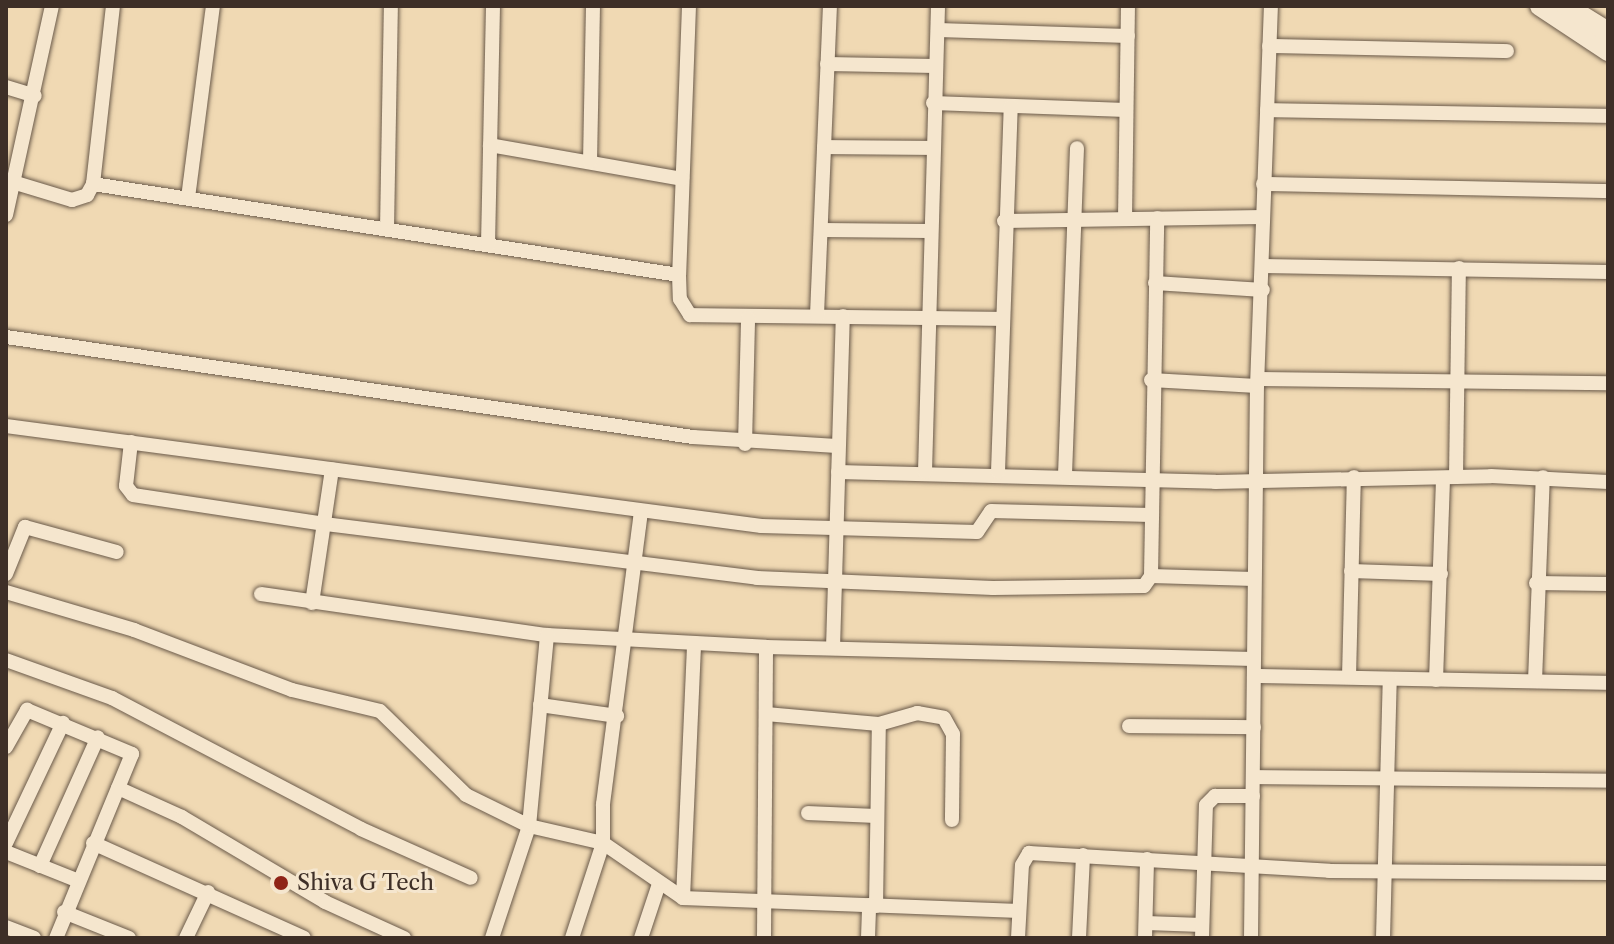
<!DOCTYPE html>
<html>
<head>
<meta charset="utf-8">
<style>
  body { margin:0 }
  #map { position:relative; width:1614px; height:944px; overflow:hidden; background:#f0d9b3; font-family:"Libre Caslon Text",serif }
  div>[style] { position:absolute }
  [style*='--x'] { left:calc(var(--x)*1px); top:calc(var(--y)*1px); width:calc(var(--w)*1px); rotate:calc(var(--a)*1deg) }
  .roads { filter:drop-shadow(0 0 2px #6a5a4a) drop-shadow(0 0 2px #6a5a4a) }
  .street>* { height:14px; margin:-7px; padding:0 7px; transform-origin:7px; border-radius:7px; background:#f5e6ce }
  .secondary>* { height:20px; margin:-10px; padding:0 10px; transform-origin:10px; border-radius:10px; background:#f5e6ce }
  .dots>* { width:22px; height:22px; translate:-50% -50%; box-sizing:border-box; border:4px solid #f5e6ce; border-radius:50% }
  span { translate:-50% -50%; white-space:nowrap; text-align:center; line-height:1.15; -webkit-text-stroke:6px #f5e6ce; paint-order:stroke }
  .poi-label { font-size:22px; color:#3e2f27 }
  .left { translate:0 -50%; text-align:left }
  .frame { position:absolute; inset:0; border:8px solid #3e2f27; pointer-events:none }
</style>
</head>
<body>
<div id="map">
  <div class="roads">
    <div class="street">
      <i style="--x:689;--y:6;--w:269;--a:92.1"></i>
      <i style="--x:679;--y:275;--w:24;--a:88"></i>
      <i style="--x:680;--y:299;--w:19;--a:58"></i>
      <i style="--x:690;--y:315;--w:312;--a:0.7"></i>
      <i style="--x:938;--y:30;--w:190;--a:1.8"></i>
      <i style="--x:1269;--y:46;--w:238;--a:1.2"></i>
      <i style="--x:827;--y:64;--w:108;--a:1.1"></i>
      <i style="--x:6;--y:87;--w:30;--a:17"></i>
      <i style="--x:933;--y:103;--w:193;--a:2.1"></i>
      <i style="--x:1267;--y:110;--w:341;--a:1"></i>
      <i style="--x:490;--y:145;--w:195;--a:10"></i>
      <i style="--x:824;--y:147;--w:108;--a:0.5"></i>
      <i style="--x:590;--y:162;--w:156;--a:-88.9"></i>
      <i style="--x:6;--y:180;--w:69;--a:16.9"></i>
      <i style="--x:72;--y:200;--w:16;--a:-18"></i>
      <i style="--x:87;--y:195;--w:13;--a:-61"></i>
      <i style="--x:93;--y:184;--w:593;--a:8.83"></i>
      <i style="--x:93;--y:184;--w:179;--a:-83.6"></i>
      <i style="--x:1263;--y:184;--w:345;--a:1.2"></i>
      <i style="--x:188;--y:198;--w:194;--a:-82.6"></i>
      <i style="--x:6;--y:215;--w:214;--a:-77.6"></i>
      <i style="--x:1125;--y:219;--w:213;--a:-89.2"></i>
      <i style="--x:1004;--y:221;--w:259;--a:-0.9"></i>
      <i style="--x:387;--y:229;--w:223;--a:-89"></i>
      <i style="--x:821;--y:230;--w:108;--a:0.5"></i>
      <i style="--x:488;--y:245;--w:239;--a:-88.8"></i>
      <i style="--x:1263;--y:266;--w:345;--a:1"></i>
      <i style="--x:1155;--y:283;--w:108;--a:3.7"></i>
      <i style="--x:817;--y:315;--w:309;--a:-87.6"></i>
      <i style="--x:6;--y:337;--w:694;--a:8.28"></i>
      <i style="--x:693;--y:437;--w:144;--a:3.6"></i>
      <i style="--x:1259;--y:379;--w:349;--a:0.7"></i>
      <i style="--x:1151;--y:380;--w:106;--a:3.2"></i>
      <i style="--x:6;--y:426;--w:762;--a:7.54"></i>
      <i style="--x:761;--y:526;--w:216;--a:1.6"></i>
      <i style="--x:977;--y:532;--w:25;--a:-56"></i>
      <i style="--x:991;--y:511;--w:160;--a:1.4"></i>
      <i style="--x:131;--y:442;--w:44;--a:96.5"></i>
      <i style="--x:126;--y:486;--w:11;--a:52"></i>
      <i style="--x:133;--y:495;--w:194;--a:8.6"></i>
      <i style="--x:325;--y:524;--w:435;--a:7.1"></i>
      <i style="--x:757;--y:578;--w:236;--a:2.4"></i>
      <i style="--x:993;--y:588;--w:151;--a:-0.8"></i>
      <i style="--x:1144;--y:586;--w:12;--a:-55"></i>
      <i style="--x:1151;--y:576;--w:358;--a:-89"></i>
      <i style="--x:745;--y:444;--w:126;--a:-88.6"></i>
      <i style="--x:838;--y:472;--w:377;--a:1.5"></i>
      <i style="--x:1215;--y:482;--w:276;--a:-1.2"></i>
      <i style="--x:1491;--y:476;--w:117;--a:2.9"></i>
      <i style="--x:925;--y:472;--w:466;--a:-88.4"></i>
      <i style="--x:998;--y:472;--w:366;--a:-88"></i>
      <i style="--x:1065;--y:475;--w:327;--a:-87.9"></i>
      <i style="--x:1456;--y:477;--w:209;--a:-89.2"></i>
      <i style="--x:1351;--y:571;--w:90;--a:1.9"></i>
      <i style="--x:6;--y:574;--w:51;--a:-68"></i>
      <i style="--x:25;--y:527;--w:95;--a:15.2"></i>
      <i style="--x:1151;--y:576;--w:103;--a:1.7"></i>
      <i style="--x:1536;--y:583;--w:72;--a:0.8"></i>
      <i style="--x:6;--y:592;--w:134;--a:16.5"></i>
      <i style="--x:134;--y:630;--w:169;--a:20.8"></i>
      <i style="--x:292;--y:690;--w:90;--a:13.4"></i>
      <i style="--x:380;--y:711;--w:120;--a:44.3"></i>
      <i style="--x:466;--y:795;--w:70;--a:26.2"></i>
      <i style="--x:529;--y:826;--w:76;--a:12.9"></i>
      <i style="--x:603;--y:843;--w:97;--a:34.5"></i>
      <i style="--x:683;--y:898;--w:336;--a:2.2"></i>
      <i style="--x:261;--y:594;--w:289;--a:8.2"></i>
      <i style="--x:547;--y:635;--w:219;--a:3.1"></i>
      <i style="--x:766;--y:647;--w:488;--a:1.4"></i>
      <i style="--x:312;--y:603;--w:135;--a:-81.5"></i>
      <i style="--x:833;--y:648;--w:332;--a:-88.3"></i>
      <i style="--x:6;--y:660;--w:113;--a:19.7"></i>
      <i style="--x:112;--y:698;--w:281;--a:27.7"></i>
      <i style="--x:361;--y:829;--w:120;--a:24"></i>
      <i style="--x:1254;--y:676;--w:354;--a:1.1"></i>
      <i style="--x:1349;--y:677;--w:200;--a:-88.6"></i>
      <i style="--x:1436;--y:680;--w:202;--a:-88"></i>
      <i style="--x:1535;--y:681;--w:204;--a:-87.8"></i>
      <i style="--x:540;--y:705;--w:78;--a:8.1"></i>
      <i style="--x:766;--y:714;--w:113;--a:5.1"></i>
      <i style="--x:879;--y:724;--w:40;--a:-16"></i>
      <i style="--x:917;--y:713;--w:27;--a:10"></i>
      <i style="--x:944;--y:718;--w:18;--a:61"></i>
      <i style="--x:953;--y:734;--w:86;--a:90.7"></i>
      <i style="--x:1129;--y:726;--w:125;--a:0.5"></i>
      <i style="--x:6;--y:747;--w:43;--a:-60.4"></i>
      <i style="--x:27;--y:710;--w:114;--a:22.7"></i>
      <i style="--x:132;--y:754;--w:199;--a:112.4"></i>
      <i style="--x:1254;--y:777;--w:354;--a:0.6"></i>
      <i style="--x:118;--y:788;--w:70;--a:24.4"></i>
      <i style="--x:182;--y:817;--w:166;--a:30.7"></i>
      <i style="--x:325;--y:902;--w:87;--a:24.5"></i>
      <i style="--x:808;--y:813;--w:67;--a:2.6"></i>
      <i style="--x:6;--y:843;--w:133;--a:-64.6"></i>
      <i style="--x:93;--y:843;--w:231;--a:24.2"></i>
      <i style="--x:6;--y:852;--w:75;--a:21.8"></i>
      <i style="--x:40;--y:866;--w:141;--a:-65.8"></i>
      <i style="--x:683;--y:898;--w:255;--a:-87.5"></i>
      <i style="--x:876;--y:906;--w:182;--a:-89.1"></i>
      <i style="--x:64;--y:912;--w:70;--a:21.8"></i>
      <i style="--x:1146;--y:923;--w:56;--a:2"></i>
      <i style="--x:6;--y:927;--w:30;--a:21"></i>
      <i style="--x:186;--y:938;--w:51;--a:-64.4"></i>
      <i style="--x:492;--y:938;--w:118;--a:-71.7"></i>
      <i style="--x:529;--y:826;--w:192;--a:-84.6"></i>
      <i style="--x:572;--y:938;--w:100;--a:-71.9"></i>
      <i style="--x:603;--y:843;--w:39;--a:-90"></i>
      <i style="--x:603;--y:804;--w:295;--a:-82.6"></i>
      <i style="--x:641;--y:938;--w:57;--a:-71.6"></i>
      <i style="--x:764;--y:938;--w:291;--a:-89.6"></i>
      <i style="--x:868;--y:938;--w:33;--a:-88"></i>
      <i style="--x:1018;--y:938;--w:73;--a:-86.9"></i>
      <i style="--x:1022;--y:865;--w:14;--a:-60"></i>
      <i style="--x:1029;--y:853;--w:301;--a:3.4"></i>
      <i style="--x:1329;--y:871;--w:279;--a:0.4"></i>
      <i style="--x:1079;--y:938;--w:83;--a:-87.2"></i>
      <i style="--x:1145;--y:938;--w:79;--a:-88.5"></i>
      <i style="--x:1202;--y:938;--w:133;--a:-88.3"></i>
      <i style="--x:1206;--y:805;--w:13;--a:-45"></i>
      <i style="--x:1215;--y:796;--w:38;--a:0"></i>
      <i style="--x:1251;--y:938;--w:552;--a:-89.38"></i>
      <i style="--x:1257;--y:386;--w:380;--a:-87.9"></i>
      <i style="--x:1383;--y:938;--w:259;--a:-88.5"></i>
    </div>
    <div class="secondary">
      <i style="--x:1540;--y:6;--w:82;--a:33.5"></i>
      <i style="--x:1566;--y:6;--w:49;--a:31.8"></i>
    </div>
  </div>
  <div class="dots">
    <i style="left:281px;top:883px;background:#8f2418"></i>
  </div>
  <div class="poi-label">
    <span class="left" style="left:297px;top:883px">Shiva G Tech</span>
  </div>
  <div class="frame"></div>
</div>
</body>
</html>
